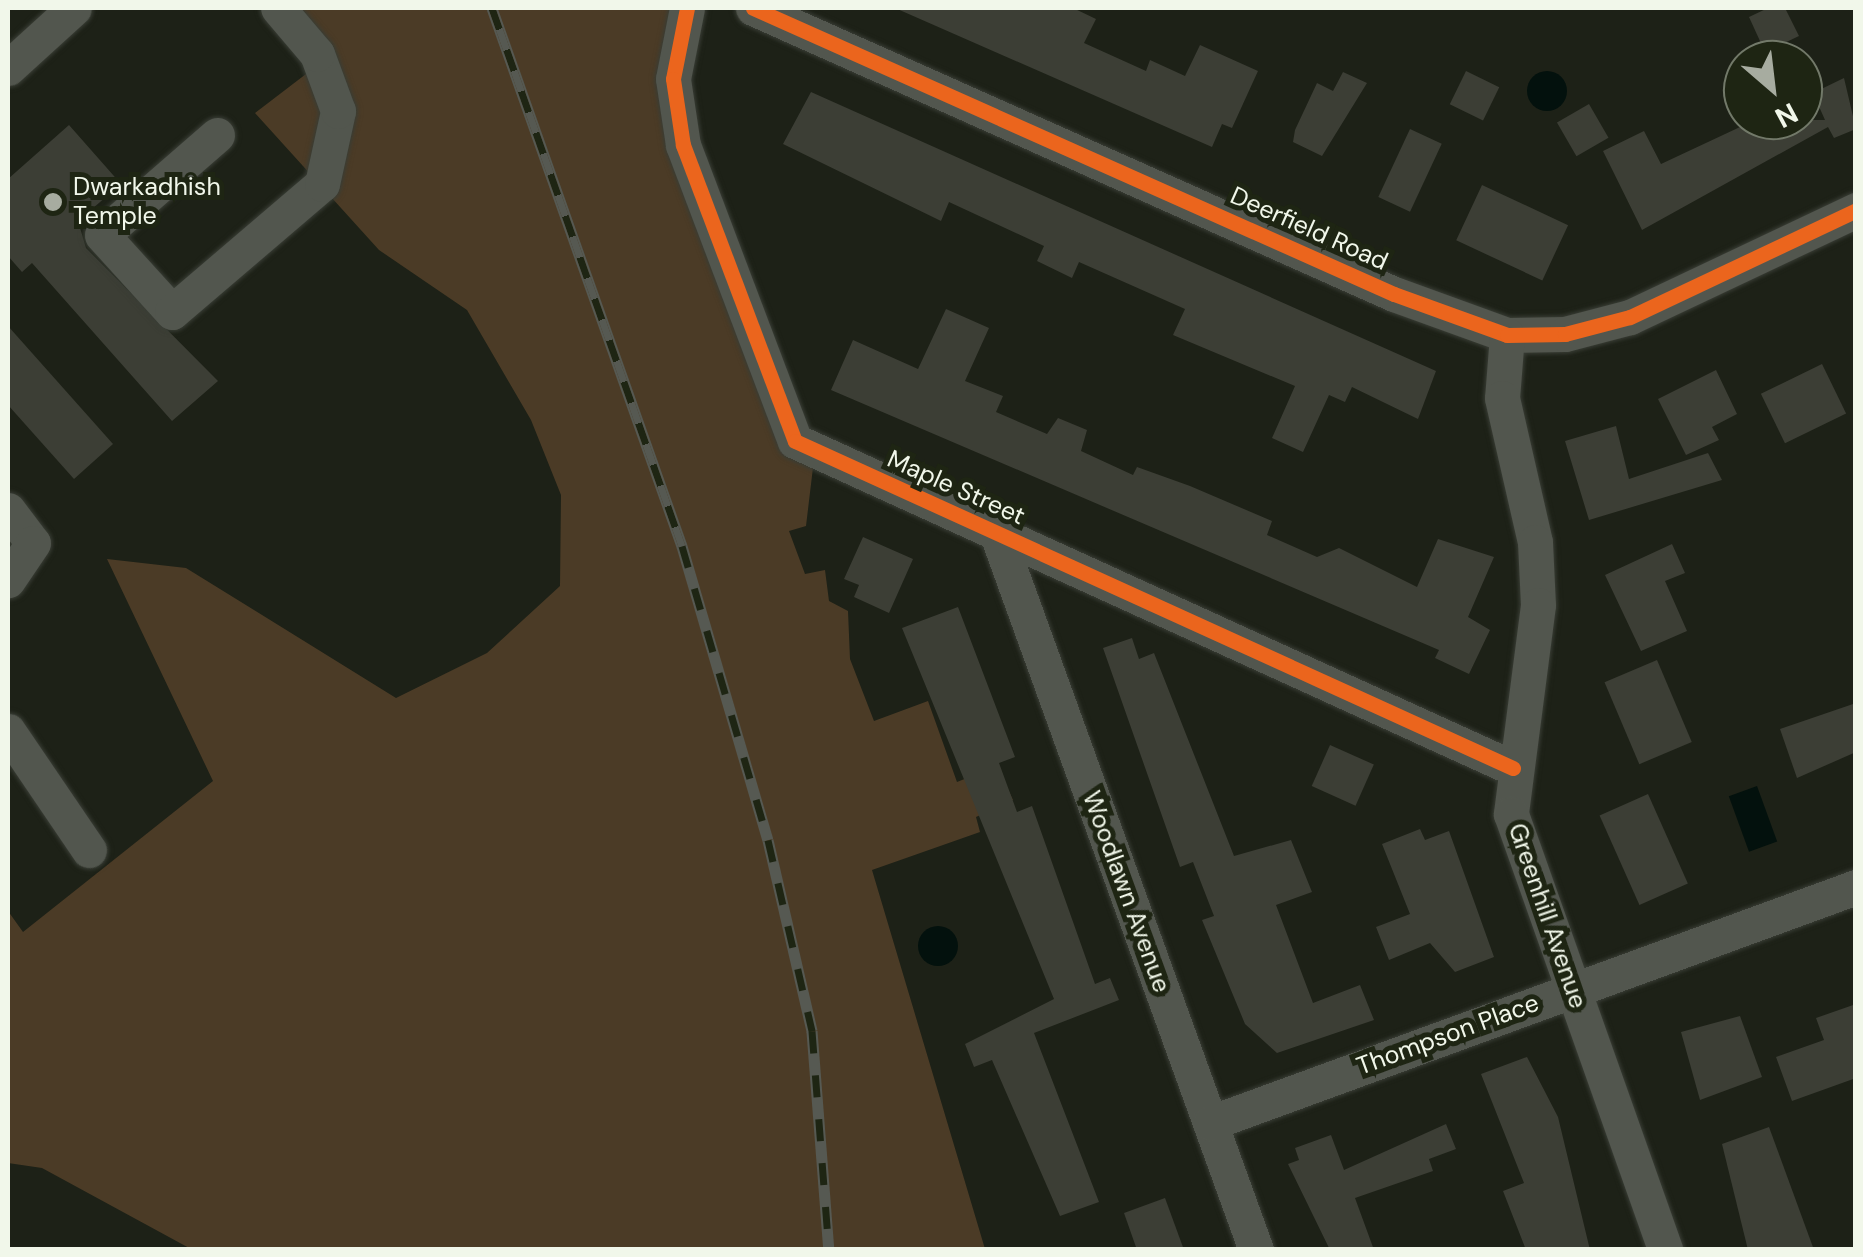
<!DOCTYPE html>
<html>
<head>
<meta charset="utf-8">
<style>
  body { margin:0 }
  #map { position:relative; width:1863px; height:1257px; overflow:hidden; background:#1d2117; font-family:"DM Sans",sans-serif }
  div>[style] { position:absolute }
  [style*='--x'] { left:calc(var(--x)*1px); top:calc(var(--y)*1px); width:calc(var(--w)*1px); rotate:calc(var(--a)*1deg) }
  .green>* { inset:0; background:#4b3b26 }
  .water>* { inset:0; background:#03110d; transform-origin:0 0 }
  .round { border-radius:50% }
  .building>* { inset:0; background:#3c3e35; transform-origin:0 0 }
  .roads { filter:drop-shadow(0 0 2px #393d35) drop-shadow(0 0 2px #393d35) }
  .minor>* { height:35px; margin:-17.5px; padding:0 17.5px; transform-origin:17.5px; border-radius:17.5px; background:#52564e }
  .rail>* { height:11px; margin-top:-5.5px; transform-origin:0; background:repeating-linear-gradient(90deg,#1e2513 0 22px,#565952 0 44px); box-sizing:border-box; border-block:2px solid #565952 }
  .cycleway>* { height:15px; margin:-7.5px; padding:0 7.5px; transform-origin:7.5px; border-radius:7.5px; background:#eb651d }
  .dots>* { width:28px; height:28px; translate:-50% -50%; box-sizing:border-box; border:5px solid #1e2513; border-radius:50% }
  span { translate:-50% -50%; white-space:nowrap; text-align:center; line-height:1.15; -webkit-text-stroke:10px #1e2513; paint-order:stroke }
  .poi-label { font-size:25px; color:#f1f7ea }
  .left { translate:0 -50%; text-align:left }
  .street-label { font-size:25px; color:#f1f7ea }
  .frame { position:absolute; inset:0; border:10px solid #f1f7ea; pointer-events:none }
  .north { position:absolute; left:1723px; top:40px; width:100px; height:100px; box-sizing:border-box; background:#1e2513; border:2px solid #727969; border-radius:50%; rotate:152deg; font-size:28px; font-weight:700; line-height:40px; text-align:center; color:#f1f7ea }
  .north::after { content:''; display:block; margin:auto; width:35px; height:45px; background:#a7aca0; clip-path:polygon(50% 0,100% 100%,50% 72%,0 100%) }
</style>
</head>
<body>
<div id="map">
  <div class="green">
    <i style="clip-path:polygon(278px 8px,687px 8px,673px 79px,815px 451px,806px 526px,789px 531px,805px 574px,825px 570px,829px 601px,848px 611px,850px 659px,874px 721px,928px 701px,957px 782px,997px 766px,1013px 800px,976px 817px,980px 832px,872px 870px,985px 1249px,191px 1249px,42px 1168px,8px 1163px,8px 911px,23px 932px,213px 781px,107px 559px,186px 568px,396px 698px,487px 653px,560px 586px,561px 495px,531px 420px,467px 310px,379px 250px,255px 113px,323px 61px)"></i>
  </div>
  <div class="water">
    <i class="round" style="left:1527px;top:71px;width:40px;height:40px"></i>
    <i style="left:1757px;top:786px;width:59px;height:30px;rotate:70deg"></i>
    <i class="round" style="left:918px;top:926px;width:40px;height:40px"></i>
  </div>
  <div class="building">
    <i style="clip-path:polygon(895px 8px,1073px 8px,1096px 19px,1084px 43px,1146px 71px,1150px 60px,1185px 76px,1200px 45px,1258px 71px,1232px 128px,1222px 124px,1212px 147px)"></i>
    <i style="clip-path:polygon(1768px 8px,1785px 8px,1799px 36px,1765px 52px,1749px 17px)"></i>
    <i style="left:1466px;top:71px;width:37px;height:37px;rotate:26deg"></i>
    <i style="clip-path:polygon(1343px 72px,1367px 83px,1322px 156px,1293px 142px,1295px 130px,1317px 83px,1333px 91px)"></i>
    <i style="clip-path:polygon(1844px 78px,1856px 129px,1834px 138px,1828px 127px,1642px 230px,1603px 151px,1644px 131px,1661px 164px,1755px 120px,1825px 120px,1813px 93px)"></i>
    <i style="clip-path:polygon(811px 92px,1436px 371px,1418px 419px,1352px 387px,1345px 402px,1329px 395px,1303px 452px,1272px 438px,1295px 386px,1173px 335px,1185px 309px,1079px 262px,1072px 278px,1037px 261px,1044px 246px,949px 202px,941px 221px,783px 144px)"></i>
    <i style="left:1589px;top:104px;width:39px;height:37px;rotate:60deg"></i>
    <i style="clip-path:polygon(69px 125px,121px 184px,78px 221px,86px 248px,218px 381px,172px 421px,32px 263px,22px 272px,8px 256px,8px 179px)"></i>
    <i style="left:1410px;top:129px;width:35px;height:75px;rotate:25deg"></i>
    <i style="left:1482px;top:185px;width:95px;height:61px;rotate:25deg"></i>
    <i style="clip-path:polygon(946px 309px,989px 328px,965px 381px,1003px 396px,996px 412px,1047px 434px,1058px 418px,1087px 430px,1081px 451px,1133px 475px,1137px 467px,1190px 486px,1272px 521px,1267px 535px,1317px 557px,1339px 548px,1417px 587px,1438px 539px,1494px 557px,1468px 617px,1490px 630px,1469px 674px,1435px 658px,1439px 650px,831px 390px,853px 340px,918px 369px)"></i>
    <i style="clip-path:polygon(8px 326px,113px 444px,74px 479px,8px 405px)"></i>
    <i style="left:1822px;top:364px;width:55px;height:68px;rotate:64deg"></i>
    <i style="clip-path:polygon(1716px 370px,1737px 414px,1712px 427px,1719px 440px,1686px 455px,1658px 399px)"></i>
    <i style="clip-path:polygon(1616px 426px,1629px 479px,1708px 453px,1722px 480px,1589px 520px,1565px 441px)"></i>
    <i style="clip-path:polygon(863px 537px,913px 559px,889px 613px,854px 597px,859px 585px,844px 579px)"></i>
    <i style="clip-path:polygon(1672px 544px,1685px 573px,1665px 581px,1687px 631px,1641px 651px,1605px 575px)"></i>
    <i style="clip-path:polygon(958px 607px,1015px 757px,999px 763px,1017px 812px,1032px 806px,1095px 984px,1110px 978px,1119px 1000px,1034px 1033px,1099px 1202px,1060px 1216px,992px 1060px,974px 1067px,965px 1044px,1054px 999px,902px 628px)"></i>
    <i style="clip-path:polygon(1132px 638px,1139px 659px,1154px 653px,1234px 856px,1291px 840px,1312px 892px,1276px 905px,1313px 1003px,1360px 985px,1374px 1020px,1277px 1053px,1245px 1024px,1202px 920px,1214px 916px,1193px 862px,1180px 867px,1103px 648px)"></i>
    <i style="left:1657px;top:660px;width:89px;height:57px;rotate:67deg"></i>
    <i style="clip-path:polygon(1856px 703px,1856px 752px,1797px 778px,1780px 729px)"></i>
    <i style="left:1330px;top:745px;width:48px;height:45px;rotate:24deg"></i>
    <i style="left:1648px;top:794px;width:98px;height:53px;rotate:66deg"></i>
    <i style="clip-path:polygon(1420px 829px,1425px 840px,1449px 831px,1494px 957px,1455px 972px,1430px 943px,1389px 960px,1376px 927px,1410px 914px,1382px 844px)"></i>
    <i style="clip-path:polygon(1856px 1004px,1856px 1078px,1792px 1101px,1776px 1057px,1824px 1040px,1816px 1018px)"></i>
    <i style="clip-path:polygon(1740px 1016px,1762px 1077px,1700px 1100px,1681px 1032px)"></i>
    <i style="clip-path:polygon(1527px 1057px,1558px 1117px,1590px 1250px,1526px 1250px,1503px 1191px,1524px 1183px,1481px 1074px)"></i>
    <i style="clip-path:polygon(1446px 1124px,1456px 1149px,1429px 1159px,1433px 1171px,1355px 1198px,1374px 1250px,1330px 1250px,1288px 1164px,1299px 1160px,1295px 1148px,1331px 1135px,1344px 1170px)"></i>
    <i style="clip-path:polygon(1769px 1127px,1814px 1250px,1748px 1250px,1722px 1144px)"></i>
    <i style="clip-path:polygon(1165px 1198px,1184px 1250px,1137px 1250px,1124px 1213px)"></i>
  </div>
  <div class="roads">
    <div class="minor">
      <i style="--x:687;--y:8;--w:72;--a:101.2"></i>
      <i style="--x:673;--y:79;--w:67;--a:81.4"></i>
      <i style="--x:683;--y:145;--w:316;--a:69.3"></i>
      <i style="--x:795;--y:441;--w:789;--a:24.49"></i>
      <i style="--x:753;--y:8;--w:702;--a:24.05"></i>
      <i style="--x:1394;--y:294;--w:120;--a:19.9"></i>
      <i style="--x:1507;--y:335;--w:58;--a:-1"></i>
      <i style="--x:1565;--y:334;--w:67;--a:-14.7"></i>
      <i style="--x:1630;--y:317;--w:250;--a:-25.3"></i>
      <i style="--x:8;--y:68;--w:89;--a:-42.3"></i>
      <i style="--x:217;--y:135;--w:152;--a:139"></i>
      <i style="--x:102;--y:235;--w:104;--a:47.7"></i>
      <i style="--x:172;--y:312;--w:197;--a:-40.5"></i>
      <i style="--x:322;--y:184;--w:75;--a:-77.6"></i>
      <i style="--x:338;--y:111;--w:61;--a:-110.2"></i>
      <i style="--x:317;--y:54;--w:60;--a:-130.3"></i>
      <i style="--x:1507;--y:335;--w:63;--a:94.5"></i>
      <i style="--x:1502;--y:398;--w:148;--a:77.1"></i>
      <i style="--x:1535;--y:542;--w:63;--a:87.3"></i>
      <i style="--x:1538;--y:605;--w:211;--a:97.4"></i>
      <i style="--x:1511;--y:814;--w:462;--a:70.5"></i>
      <i style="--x:8;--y:510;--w:41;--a:52.9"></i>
      <i style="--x:33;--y:543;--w:45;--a:124"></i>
      <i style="--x:997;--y:534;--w:761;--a:70.11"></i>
      <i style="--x:8;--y:731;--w:144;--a:55.8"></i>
      <i style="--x:1210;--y:1123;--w:688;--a:-20.07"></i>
    </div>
  </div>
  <div class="rail">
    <i style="--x:492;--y:8;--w:571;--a:70.55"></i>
    <i style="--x:682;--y:546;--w:306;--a:73.7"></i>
    <i style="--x:768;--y:840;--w:196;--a:77"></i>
    <i style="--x:812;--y:1031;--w:220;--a:85.6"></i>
  </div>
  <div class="cycleway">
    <i style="--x:687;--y:8;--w:72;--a:101.2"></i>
    <i style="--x:673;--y:79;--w:67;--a:81.4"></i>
    <i style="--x:683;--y:145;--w:316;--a:69.3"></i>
    <i style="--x:795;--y:441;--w:789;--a:24.49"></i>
    <i style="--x:753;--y:8;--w:702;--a:24.05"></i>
    <i style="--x:1394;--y:294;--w:120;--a:19.9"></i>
    <i style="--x:1507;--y:335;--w:58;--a:-1"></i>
    <i style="--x:1565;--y:334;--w:67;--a:-14.7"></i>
    <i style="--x:1630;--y:317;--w:250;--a:-25.3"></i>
  </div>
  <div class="dots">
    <i style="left:53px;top:202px;background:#a7aca0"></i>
  </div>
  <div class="poi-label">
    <span class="left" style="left:73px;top:202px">Dwarkadhish<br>Temple</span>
  </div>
  <div class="street-label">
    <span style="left:1309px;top:229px;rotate:24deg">Deerfield Road</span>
    <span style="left:956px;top:488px;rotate:24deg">Maple Street</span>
    <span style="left:1126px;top:892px;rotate:70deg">Woodlawn Avenue</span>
    <span style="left:1547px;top:916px;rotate:71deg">Greenhill Avenue</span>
    <span style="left:1448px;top:1035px;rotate:-20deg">Thompson Place</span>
  </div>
  <div class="frame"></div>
  <div class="north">N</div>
</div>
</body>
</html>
